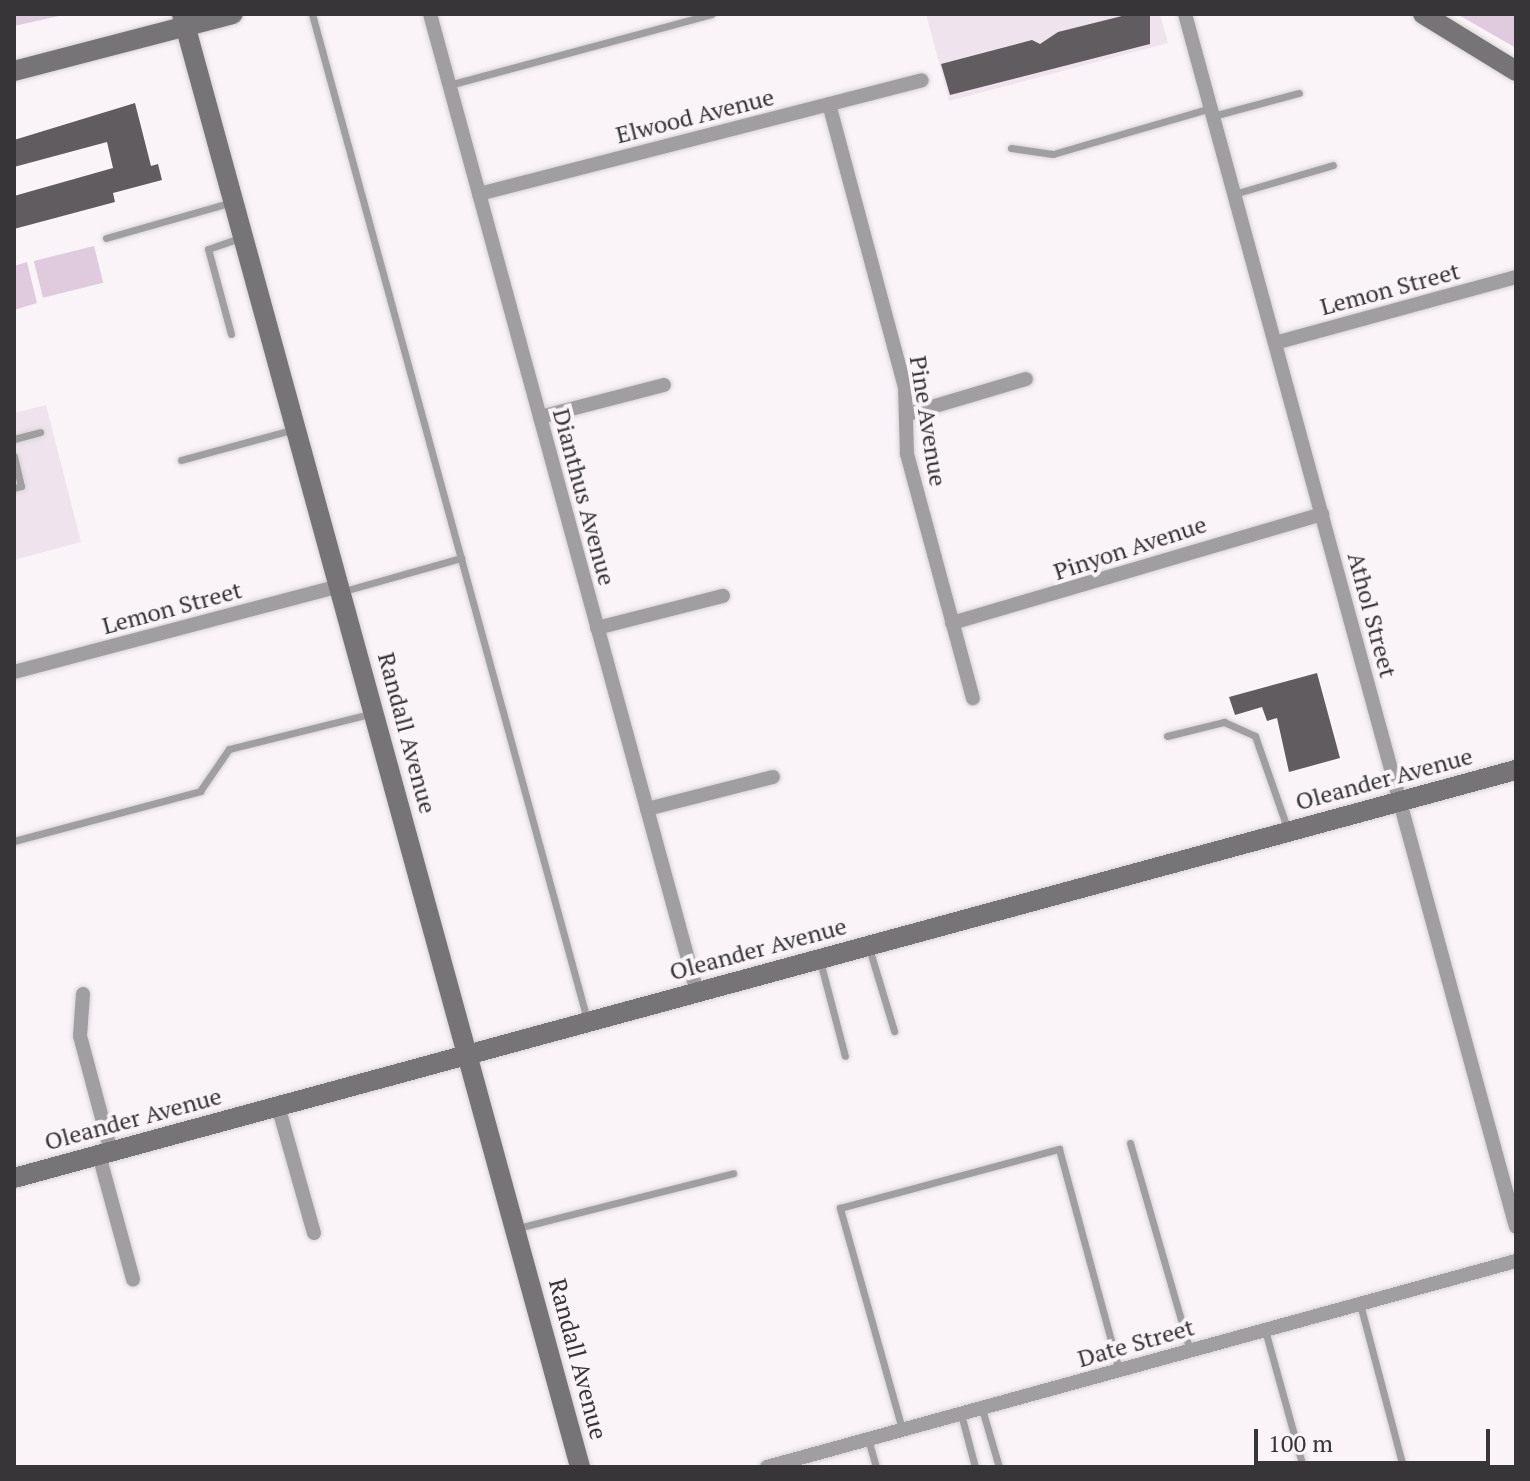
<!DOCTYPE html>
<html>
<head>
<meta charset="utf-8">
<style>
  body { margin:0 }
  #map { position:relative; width:1530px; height:1481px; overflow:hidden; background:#faf4f9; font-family:"PT Serif",serif }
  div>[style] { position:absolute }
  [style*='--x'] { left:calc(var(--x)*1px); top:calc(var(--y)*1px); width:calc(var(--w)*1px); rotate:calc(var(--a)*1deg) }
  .built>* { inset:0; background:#efe4ed }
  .green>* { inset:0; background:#e0cadd; transform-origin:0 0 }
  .building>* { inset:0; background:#615c60 }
  .roads { filter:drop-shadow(0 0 2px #d7d2d6) drop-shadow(0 0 2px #d7d2d6) }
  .lane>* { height:7px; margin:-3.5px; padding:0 3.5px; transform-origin:3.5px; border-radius:3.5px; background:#a09ea0 }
  .street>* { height:14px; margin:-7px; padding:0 7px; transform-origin:7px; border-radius:7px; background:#a09ea0 }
  .secondary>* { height:20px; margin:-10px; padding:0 10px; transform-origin:10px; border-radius:10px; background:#777477 }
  span { translate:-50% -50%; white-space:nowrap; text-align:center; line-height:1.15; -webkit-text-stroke:8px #faf4f9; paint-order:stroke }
  .street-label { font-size:24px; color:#373537 }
  .frame { position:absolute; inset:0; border:16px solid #373537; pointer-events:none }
  .scale { position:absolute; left:1254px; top:1429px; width:236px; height:36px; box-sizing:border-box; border:4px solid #373537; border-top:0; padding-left:10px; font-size:24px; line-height:28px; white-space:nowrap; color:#373537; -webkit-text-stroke:6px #faf4f9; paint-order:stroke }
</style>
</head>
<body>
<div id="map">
  <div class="built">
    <i style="clip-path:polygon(926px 14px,1160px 14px,1168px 43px,949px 101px)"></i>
    <i style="clip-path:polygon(46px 405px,81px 542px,14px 560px,14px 413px)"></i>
  </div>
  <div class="green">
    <i style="clip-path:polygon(14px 14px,68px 14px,14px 26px)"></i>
    <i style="clip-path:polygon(1457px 14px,1516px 14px,1516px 48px)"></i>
    <i style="left:94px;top:246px;width:38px;height:62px;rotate:76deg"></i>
    <i style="clip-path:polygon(27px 262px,37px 303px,14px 310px,14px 266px)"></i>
  </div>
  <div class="building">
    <i style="clip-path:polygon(1130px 14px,1150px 14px,1150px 44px,950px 95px,941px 64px,1032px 40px,1040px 44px,1058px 32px)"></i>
    <i style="clip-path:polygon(135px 103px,151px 166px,158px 164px,162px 180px,113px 193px,115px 202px,14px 229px,14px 196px,113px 168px,107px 142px,14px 167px,14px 140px)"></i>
    <i style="clip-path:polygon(1317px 673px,1340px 758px,1289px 772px,1277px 718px,1267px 721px,1262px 707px,1235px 715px,1229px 697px)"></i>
  </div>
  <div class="roads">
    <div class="lane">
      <i style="--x:312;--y:14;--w:1042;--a:74.7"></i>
      <i style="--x:449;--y:85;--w:272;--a:-15.1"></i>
      <i style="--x:1213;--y:116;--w:89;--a:-15"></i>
      <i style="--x:1011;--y:148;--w:42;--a:8.1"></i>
      <i style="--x:1053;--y:154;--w:165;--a:-16.2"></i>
      <i style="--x:1234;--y:194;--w:103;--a:-16.3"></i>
      <i style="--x:106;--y:238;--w:131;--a:-15.9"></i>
      <i style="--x:231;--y:334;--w:88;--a:-105.1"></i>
      <i style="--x:208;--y:249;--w:34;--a:-19"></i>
      <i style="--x:14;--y:439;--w:27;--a:-15"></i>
      <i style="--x:14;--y:456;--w:31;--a:77"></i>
      <i style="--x:21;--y:486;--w:7;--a:164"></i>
      <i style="--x:181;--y:460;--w:118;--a:-15.2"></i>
      <i style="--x:344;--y:591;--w:122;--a:-15.8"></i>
      <i style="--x:1167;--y:736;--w:59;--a:-13.8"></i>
      <i style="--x:1224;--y:722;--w:34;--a:24"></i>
      <i style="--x:1255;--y:736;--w:100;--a:70.7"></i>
      <i style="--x:14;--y:841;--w:193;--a:-15"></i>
      <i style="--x:200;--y:791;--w:51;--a:-55.4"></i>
      <i style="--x:229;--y:749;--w:148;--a:-14"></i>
      <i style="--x:869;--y:948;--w:87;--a:73.2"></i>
      <i style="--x:820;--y:961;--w:98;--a:75.3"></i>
      <i style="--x:1130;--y:1143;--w:216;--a:73.9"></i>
      <i style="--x:518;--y:1228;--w:222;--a:-14.3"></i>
      <i style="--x:1360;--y:1304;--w:169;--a:75.2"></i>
      <i style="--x:1265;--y:1330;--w:142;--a:74.5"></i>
      <i style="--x:982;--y:1409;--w:60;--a:73.7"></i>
      <i style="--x:961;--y:1414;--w:55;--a:75.2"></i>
      <i style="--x:902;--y:1429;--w:230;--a:-105.7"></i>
      <i style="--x:840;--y:1208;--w:227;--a:-15.1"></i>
      <i style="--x:1059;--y:1149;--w:229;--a:74.8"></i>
      <i style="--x:868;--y:1439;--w:29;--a:74"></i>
    </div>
    <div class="street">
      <i style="--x:430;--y:14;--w:1014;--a:74.73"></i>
      <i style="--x:1185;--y:14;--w:1257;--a:74.74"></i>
      <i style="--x:829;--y:104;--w:293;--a:75"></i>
      <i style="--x:905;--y:387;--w:67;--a:88.3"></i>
      <i style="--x:907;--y:454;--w:253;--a:74.9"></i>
      <i style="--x:479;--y:194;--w:457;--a:-14.4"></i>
      <i style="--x:1275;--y:343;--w:250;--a:-15.3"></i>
      <i style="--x:908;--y:414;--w:123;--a:-16.5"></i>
      <i style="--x:540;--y:417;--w:128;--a:-14.5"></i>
      <i style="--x:952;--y:623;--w:386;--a:-16.4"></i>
      <i style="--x:597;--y:628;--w:130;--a:-14.3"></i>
      <i style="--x:14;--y:672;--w:337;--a:-14.8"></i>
      <i style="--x:647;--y:809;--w:130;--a:-14.3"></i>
      <i style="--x:83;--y:994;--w:42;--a:94.1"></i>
      <i style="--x:80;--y:1036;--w:120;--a:75"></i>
      <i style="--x:278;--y:1106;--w:132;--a:74.2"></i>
      <i style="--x:99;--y:1155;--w:129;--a:74.7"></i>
      <i style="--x:767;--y:1467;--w:777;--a:-15.38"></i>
    </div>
    <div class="secondary">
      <i style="--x:182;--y:14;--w:1507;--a:74.68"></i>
      <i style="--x:1423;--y:14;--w:109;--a:31.5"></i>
      <i style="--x:14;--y:71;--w:226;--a:-14.6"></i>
      <i style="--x:14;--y:1178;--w:1556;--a:-15.2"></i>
    </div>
  </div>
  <div class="street-label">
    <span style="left:695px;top:116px;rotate:-14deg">Elwood Avenue</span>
    <span style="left:1390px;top:289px;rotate:-15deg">Lemon Street</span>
    <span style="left:928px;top:421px;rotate:81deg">Pine Avenue</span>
    <span style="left:584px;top:497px;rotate:75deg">Dianthus Avenue</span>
    <span style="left:1130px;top:548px;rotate:-18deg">Pinyon Avenue</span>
    <span style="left:172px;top:608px;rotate:-15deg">Lemon Street</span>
    <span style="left:1372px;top:615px;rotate:75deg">Athol Street</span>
    <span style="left:407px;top:733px;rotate:75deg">Randall Avenue</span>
    <span style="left:1384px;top:779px;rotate:-15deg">Oleander Avenue</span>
    <span style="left:758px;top:949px;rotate:-15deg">Oleander Avenue</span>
    <span style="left:133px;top:1119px;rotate:-15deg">Oleander Avenue</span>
    <span style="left:1136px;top:1343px;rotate:-16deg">Date Street</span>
    <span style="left:578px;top:1359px;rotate:75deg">Randall Avenue</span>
  </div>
  <div class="frame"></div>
  <div class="scale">100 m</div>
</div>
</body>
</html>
